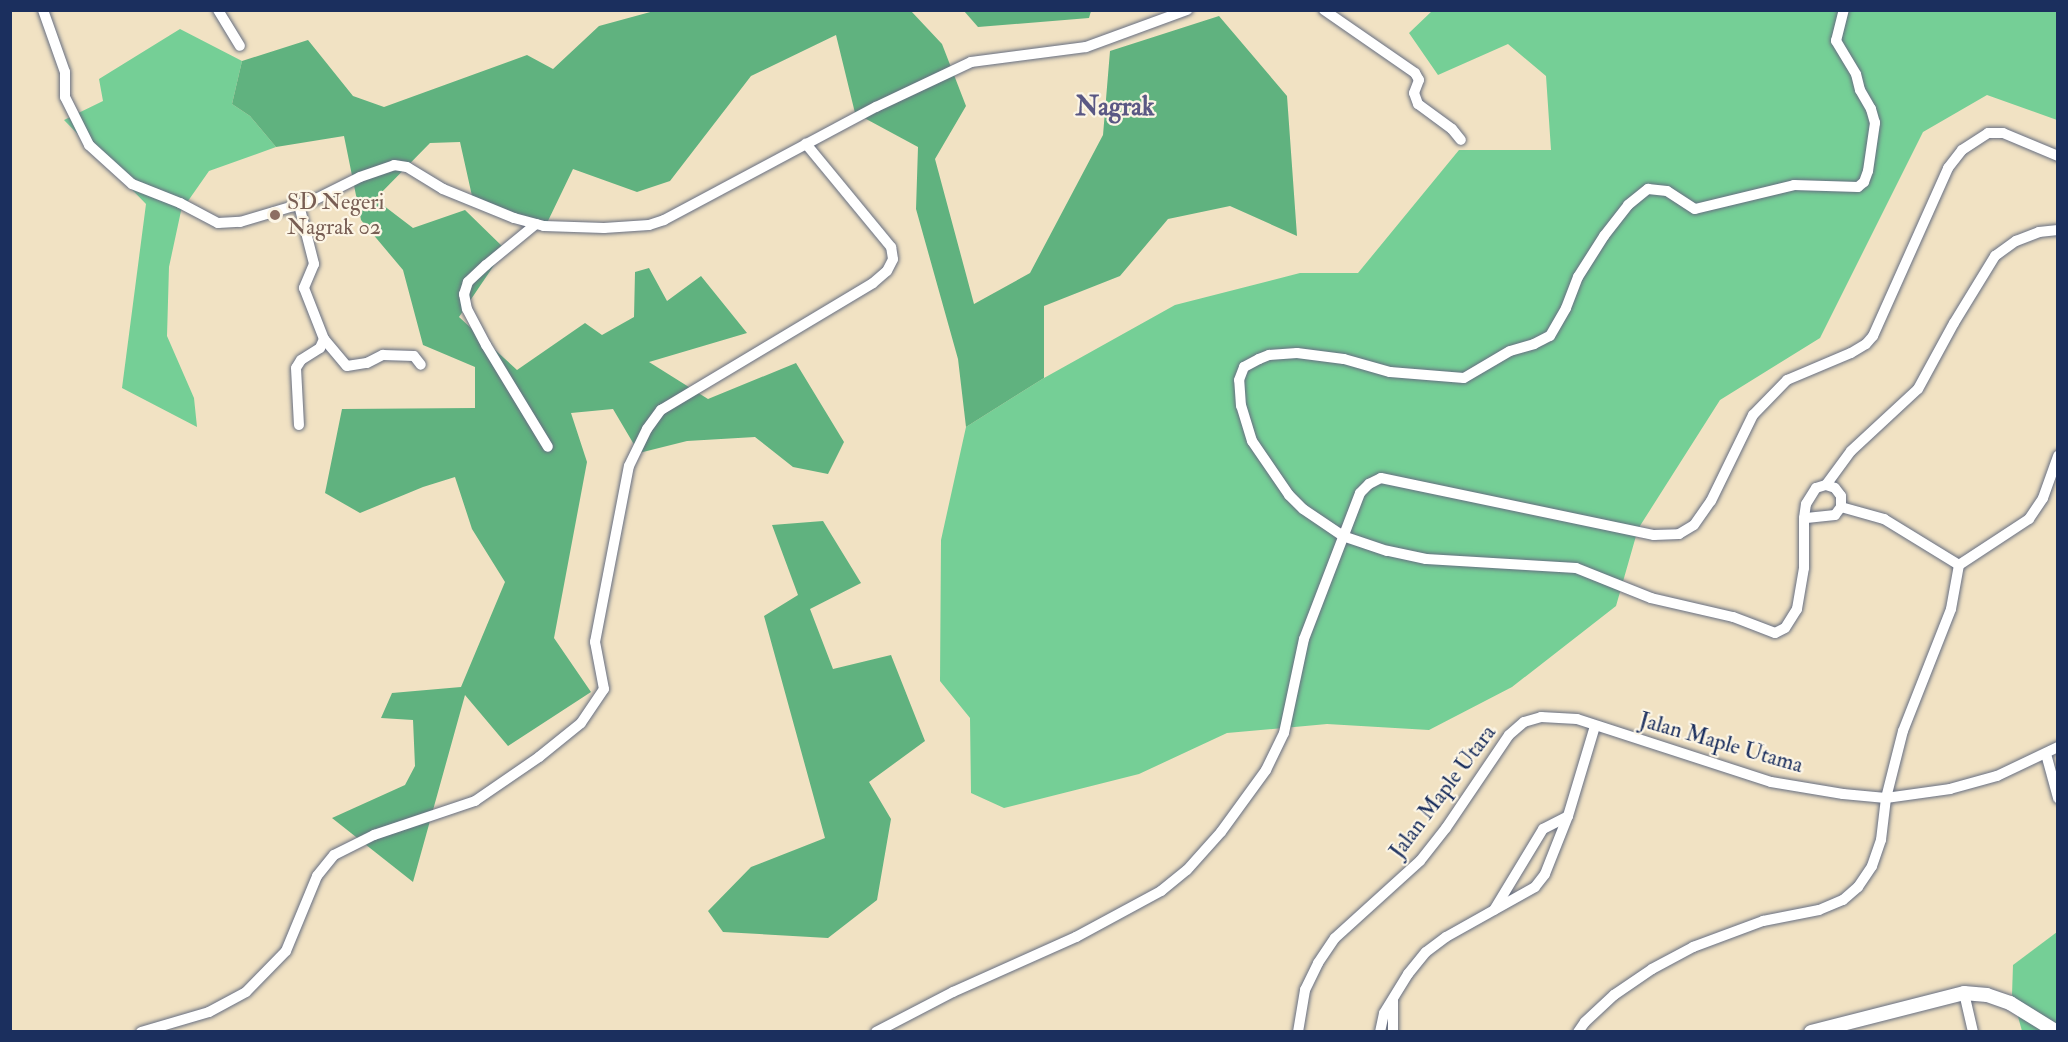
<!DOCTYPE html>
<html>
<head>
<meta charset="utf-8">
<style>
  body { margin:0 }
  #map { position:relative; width:2068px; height:1042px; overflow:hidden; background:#f1e2c3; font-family:"IM FELL Double Pica",serif }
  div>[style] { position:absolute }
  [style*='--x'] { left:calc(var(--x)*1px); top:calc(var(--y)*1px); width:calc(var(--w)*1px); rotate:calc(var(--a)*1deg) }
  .green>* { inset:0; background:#75cf96 }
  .forest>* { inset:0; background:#60b27f }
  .roads { filter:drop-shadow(0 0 2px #666e81) drop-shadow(0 0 2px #666e81) }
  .minor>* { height:10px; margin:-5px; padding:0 5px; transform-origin:5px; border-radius:5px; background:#fff }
  .tertiary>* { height:14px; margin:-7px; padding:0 7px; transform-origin:7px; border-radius:7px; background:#fff }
  .dots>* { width:16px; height:16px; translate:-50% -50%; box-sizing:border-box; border:3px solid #fcf5e5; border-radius:50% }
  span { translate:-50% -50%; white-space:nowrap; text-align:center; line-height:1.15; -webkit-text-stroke:4.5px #fcf5e5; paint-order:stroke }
  .education-label { font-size:22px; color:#785e54 }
  .left { translate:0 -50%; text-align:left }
  .street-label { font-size:22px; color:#1b2f5e }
  .quarter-label { font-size:26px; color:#5a5884; font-weight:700 }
  .frame { position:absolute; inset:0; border:12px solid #1b2f5e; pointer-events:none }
</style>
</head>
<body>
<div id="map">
  <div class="green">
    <i style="clip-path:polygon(1432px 11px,2057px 11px,2057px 120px,1987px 95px,1923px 132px,1820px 338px,1720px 400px,1638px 529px,1616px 606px,1512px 687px,1429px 730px,1327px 724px,1227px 733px,1139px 774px,1004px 808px,971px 793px,970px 718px,940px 681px,941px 540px,966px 427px,1044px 378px,1175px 305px,1300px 273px,1358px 273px,1459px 150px,1551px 150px,1546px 76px,1508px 44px,1438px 75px,1409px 33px)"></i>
    <i style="clip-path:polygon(180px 29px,242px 61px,232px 104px,250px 116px,276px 147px,209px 171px,181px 211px,169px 267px,167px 336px,194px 398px,197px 427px,122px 388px,146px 204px,64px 120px,103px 101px,99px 79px)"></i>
    <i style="clip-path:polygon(2057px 932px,2057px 1031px,2022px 1031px,2012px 995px,2013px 965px)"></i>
  </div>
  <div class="forest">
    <i style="clip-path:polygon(654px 11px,911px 11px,942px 44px,966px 106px,935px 159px,974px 304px,1030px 273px,1103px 135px,1110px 51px,1219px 16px,1287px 96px,1297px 236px,1230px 206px,1168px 219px,1120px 276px,1044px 306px,1044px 378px,966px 427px,958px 359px,916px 209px,918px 147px,855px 113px,836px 35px,751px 76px,670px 181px,637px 192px,573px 169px,547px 223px,535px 231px,472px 196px,460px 142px,430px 143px,375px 199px,413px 228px,465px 210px,505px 249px,459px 317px,517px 370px,585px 323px,602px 335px,634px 317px,635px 272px,649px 268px,667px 301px,701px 276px,747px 333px,649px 362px,708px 399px,796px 363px,844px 442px,828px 474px,793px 467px,755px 437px,687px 441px,639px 453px,613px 409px,571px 413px,587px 462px,554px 638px,591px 692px,508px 746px,465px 695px,413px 882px,332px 818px,405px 785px,415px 766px,413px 720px,381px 718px,392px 693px,461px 687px,505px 582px,472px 529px,455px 477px,423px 487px,360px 513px,325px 493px,342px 409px,475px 408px,475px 367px,423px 345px,403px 270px,361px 220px,344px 136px,276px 147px,250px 116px,232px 104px,242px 61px,308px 40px,353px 96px,384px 107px,527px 55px,553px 69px,599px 26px)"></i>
    <i style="clip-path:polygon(964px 11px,1091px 11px,1089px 18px,978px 27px)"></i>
    <i style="clip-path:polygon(823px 521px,861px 583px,810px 609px,833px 669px,891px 655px,925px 741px,869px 782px,891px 819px,877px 900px,828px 938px,723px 932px,708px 911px,751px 867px,825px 838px,764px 616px,798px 595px,772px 525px)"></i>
  </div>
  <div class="roads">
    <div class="minor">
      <i style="--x:43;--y:10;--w:66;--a:70.5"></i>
      <i style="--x:65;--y:72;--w:25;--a:90"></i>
      <i style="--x:65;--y:97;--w:54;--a:63.4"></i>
      <i style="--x:89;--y:145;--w:58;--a:42.2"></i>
      <i style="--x:132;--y:184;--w:52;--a:21.6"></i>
      <i style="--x:180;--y:203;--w:43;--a:27.8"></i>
      <i style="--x:218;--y:223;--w:22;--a:-3"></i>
      <i style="--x:240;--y:222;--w:77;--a:-16.6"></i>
      <i style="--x:314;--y:200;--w:51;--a:-26.6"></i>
      <i style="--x:360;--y:177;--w:36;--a:-19"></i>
      <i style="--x:394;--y:165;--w:13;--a:9"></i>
      <i style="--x:407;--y:167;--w:42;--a:31.4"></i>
      <i style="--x:443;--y:189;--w:77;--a:22.2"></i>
      <i style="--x:514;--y:218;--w:31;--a:15"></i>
      <i style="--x:544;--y:226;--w:60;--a:1.9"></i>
      <i style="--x:604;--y:228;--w:45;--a:-3.8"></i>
      <i style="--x:649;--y:225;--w:16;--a:-18"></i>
      <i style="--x:664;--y:220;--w:240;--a:-28.1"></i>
      <i style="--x:876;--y:107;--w:105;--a:-25.3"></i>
      <i style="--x:971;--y:62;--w:116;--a:-7.4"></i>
      <i style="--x:1086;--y:47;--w:108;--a:-20.1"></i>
      <i style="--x:218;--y:10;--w:42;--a:58.6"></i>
      <i style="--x:1324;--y:10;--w:111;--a:34.7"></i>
      <i style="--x:1415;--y:73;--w:8;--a:60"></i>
      <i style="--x:1419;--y:80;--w:14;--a:111"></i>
      <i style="--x:1414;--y:93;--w:12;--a:70"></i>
      <i style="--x:1418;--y:104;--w:42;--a:36.3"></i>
      <i style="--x:1452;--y:129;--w:14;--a:51"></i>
      <i style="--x:299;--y:205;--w:61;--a:75.7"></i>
      <i style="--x:314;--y:264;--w:26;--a:113"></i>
      <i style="--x:304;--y:288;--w:55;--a:68.6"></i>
      <i style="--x:324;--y:339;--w:10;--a:114"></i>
      <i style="--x:320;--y:348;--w:22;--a:148"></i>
      <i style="--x:301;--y:360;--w:9;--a:122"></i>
      <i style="--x:296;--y:368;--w:57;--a:87"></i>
      <i style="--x:536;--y:224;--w:65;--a:140.6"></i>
      <i style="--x:486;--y:265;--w:25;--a:137"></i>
      <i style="--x:468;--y:282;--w:13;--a:108"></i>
      <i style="--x:464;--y:294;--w:15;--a:79"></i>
      <i style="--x:467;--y:309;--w:41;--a:62.2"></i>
      <i style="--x:486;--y:345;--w:119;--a:58.7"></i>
      <i style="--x:324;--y:339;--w:35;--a:50"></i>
      <i style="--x:347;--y:366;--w:20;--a:-9"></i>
      <i style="--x:367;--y:363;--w:18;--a:-27"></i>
      <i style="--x:383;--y:355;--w:31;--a:2"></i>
      <i style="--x:414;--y:356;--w:11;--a:52"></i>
      <i style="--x:1826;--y:485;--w:9;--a:18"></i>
      <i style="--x:1835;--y:488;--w:10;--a:53"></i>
      <i style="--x:1841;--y:496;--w:11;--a:90"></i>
      <i style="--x:1841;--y:507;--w:10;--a:127"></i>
      <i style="--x:1835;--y:515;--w:31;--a:174"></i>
      <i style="--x:1804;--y:518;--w:14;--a:-82"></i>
      <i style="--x:1806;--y:504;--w:19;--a:-58"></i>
      <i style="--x:1816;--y:488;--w:10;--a:-17"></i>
      <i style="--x:1826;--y:485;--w:42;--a:-53.7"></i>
      <i style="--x:1851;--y:451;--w:91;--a:-42.8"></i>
      <i style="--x:1918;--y:389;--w:75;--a:-61.4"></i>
      <i style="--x:1954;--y:323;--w:79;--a:-58.5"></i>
      <i style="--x:1995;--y:256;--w:26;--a:-36"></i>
      <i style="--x:2016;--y:241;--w:25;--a:-21"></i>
      <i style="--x:2039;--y:232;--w:19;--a:-6"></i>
      <i style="--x:1841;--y:507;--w:45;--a:15.6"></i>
      <i style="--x:1884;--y:519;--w:88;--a:31.5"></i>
      <i style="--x:1804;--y:518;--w:50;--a:90"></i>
      <i style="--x:1804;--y:568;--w:42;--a:99.7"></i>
      <i style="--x:1797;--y:609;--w:22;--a:122"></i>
      <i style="--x:1785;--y:628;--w:11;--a:153"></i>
      <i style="--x:1775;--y:633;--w:45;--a:-159.1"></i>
      <i style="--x:1733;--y:617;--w:84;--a:-167"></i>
      <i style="--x:1651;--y:598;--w:81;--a:-158.2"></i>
      <i style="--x:1576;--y:568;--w:150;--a:-176.6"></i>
      <i style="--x:1426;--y:559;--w:40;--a:-168"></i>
      <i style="--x:1387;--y:551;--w:46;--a:-161.2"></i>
      <i style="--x:1343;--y:536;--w:48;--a:-146"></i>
      <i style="--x:1303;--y:509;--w:20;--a:-135"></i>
      <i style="--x:1289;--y:495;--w:65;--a:-124.4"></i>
      <i style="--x:1252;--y:441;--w:37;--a:-107"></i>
      <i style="--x:1241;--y:406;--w:26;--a:-94"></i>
      <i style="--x:1239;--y:380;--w:14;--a:-69"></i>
      <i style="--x:1244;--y:367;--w:17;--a:-28"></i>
      <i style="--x:1259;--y:359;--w:11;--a:-22"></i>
      <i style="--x:1269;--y:355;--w:28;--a:-4"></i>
      <i style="--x:1297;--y:353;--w:47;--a:7.3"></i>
      <i style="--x:1344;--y:359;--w:48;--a:15.8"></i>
      <i style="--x:1390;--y:372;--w:74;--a:4.6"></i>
      <i style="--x:1464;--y:378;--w:53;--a:-30.4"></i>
      <i style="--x:1510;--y:351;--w:25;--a:-16"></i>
      <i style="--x:1534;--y:344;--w:18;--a:-27"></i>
      <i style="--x:1550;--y:336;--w:32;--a:-60"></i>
      <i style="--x:1566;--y:308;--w:33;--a:-69"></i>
      <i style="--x:1578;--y:277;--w:49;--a:-57.6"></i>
      <i style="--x:1604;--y:236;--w:39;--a:-52"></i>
      <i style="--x:1628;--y:205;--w:26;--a:-39"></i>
      <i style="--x:1648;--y:189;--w:19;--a:6"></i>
      <i style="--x:1667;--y:191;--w:33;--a:33"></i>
      <i style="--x:1695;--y:209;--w:102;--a:-13.6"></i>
      <i style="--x:1794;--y:185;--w:64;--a:1.8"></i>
      <i style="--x:1858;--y:187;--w:8;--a:-40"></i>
      <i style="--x:1864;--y:182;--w:12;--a:-70"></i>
      <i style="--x:1868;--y:171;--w:49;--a:-81.7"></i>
      <i style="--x:1875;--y:123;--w:15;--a:-106"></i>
      <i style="--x:1871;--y:109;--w:22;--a:-120"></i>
      <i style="--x:1860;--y:90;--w:16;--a:-104"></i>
      <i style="--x:1856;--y:74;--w:39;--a:-121"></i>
      <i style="--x:1836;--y:41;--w:32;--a:-76"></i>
      <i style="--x:2046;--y:754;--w:46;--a:74.7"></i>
      <i style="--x:1494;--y:910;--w:95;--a:-58.8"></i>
      <i style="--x:1543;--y:829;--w:28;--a:-27"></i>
      <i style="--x:1964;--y:993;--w:40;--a:77"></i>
      <i style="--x:141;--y:1032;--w:71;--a:-16.4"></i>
      <i style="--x:209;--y:1012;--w:42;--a:-28.4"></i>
      <i style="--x:246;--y:992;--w:57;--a:-45.7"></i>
      <i style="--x:286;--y:951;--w:81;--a:-67.5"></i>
      <i style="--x:317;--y:876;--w:27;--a:-51"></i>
      <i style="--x:334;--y:855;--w:45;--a:-26.6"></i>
      <i style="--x:374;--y:835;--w:107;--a:-18.6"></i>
      <i style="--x:475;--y:801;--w:78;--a:-34.5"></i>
      <i style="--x:539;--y:757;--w:54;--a:-39"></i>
      <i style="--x:581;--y:723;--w:41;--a:-55.9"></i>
      <i style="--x:604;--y:689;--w:48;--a:-100.8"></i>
      <i style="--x:595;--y:642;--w:179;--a:-79.1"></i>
      <i style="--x:629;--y:466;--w:41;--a:-64.1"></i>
      <i style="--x:647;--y:429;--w:24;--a:-54"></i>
      <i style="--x:661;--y:410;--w:247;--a:-30.9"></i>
      <i style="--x:873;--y:283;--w:18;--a:-41"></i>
      <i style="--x:887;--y:271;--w:13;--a:-63"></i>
      <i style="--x:893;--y:259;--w:12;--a:-99"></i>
      <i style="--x:891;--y:247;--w:134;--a:-129.5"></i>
      <i style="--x:876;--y:1032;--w:87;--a:-27.5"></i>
      <i style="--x:953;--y:992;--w:135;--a:-24.1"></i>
      <i style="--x:1076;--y:937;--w:97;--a:-28.4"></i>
      <i style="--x:1161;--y:891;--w:33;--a:-39"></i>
      <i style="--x:1187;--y:870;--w:51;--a:-48.2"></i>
      <i style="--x:1221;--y:832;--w:77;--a:-54"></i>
      <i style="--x:1266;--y:770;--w:41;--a:-64.1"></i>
      <i style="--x:1284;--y:733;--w:96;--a:-78"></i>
      <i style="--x:1304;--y:639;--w:156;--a:-69"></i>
      <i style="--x:1360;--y:493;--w:13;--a:-45"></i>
      <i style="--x:1369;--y:484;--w:13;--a:-27"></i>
      <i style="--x:1381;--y:478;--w:279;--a:11.8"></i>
      <i style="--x:1654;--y:535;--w:25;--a:-2"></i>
      <i style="--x:1679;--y:534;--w:17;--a:-31"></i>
      <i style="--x:1694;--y:525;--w:29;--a:-55"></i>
      <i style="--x:1711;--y:501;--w:96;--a:-64"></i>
      <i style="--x:1753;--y:415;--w:49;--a:-45.8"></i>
      <i style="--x:1787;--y:380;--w:69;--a:-22.9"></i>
      <i style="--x:1851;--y:353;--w:17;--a:-31"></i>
      <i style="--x:1866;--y:344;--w:11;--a:-49"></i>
      <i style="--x:1873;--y:336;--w:184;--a:-65.9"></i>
      <i style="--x:1948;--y:168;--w:23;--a:-52"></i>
      <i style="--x:1962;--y:150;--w:31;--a:-33"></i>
      <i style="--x:1988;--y:133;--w:15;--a:0"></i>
      <i style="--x:2003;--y:133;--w:60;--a:22.7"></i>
      <i style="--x:1298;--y:1032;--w:43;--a:-80.5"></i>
      <i style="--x:1305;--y:990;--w:30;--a:-64"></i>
      <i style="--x:1318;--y:963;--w:30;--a:-56"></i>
      <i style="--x:1335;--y:938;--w:115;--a:-42.2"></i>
      <i style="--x:1420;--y:861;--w:42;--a:-51.8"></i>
      <i style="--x:1446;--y:828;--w:112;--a:-55.9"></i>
      <i style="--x:1509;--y:735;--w:20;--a:-41"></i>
      <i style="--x:1524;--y:722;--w:18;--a:-16"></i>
      <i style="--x:1541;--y:717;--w:36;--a:3"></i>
      <i style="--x:1577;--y:719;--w:204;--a:18"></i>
      <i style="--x:1771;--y:782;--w:73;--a:9.5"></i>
      <i style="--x:1843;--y:794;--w:43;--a:5.3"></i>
      <i style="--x:1886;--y:798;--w:65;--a:-8"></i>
      <i style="--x:1950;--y:789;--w:49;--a:-15.5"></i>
      <i style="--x:1997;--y:776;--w:68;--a:-25.4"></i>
      <i style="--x:1380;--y:1032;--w:19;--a:-78"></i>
      <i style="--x:1384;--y:1013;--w:46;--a:-58.4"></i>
      <i style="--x:1408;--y:974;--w:28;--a:-51"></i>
      <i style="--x:1426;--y:952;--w:25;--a:-37"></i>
      <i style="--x:1446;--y:937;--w:102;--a:-29.3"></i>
      <i style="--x:1535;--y:887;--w:16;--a:-52"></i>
      <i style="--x:1545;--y:874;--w:62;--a:-68.4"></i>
      <i style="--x:1568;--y:816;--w:94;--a:-73.3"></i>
      <i style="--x:1393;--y:1032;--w:32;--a:-90"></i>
      <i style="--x:1578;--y:1032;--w:12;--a:-55"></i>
      <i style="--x:1585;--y:1022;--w:40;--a:-43"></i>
      <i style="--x:1614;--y:995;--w:46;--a:-34.4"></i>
      <i style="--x:1652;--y:969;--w:47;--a:-28.2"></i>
      <i style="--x:1693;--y:947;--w:75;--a:-20.4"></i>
      <i style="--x:1763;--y:921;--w:57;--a:-11.1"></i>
      <i style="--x:1819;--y:910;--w:26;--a:-23"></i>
      <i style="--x:1843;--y:900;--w:20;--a:-41"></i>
      <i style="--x:1858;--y:887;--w:25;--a:-56"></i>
      <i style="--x:1872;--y:866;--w:28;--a:-71"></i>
      <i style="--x:1881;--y:840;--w:42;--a:-83.2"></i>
      <i style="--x:1886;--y:798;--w:69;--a:-75.8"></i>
      <i style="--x:1903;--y:731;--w:131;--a:-68.5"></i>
      <i style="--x:1951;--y:609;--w:45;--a:-79.7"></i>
      <i style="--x:1959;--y:565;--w:84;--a:-33.3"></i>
      <i style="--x:2029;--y:519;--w:25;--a:-56"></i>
      <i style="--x:2043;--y:498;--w:45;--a:-70.3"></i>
    </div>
    <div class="tertiary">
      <i style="--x:1811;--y:1032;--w:158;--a:-14.3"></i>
      <i style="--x:1964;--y:993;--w:23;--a:5"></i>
      <i style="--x:1987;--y:995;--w:24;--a:19"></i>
      <i style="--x:2010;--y:1003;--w:55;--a:31.7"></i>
    </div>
  </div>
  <div class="dots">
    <i style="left:275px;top:215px;background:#8d6e63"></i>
  </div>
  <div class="education-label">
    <span class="left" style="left:287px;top:215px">SD Negeri<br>Nagrak 02</span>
  </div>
  <div class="street-label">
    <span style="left:1721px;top:743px;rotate:16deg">Jalan Maple Utama</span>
    <span style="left:1443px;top:792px;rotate:-53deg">Jalan Maple Utara</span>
  </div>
  <div class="quarter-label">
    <span style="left:1115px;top:108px">Nagrak</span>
  </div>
  <div class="frame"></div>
</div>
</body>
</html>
